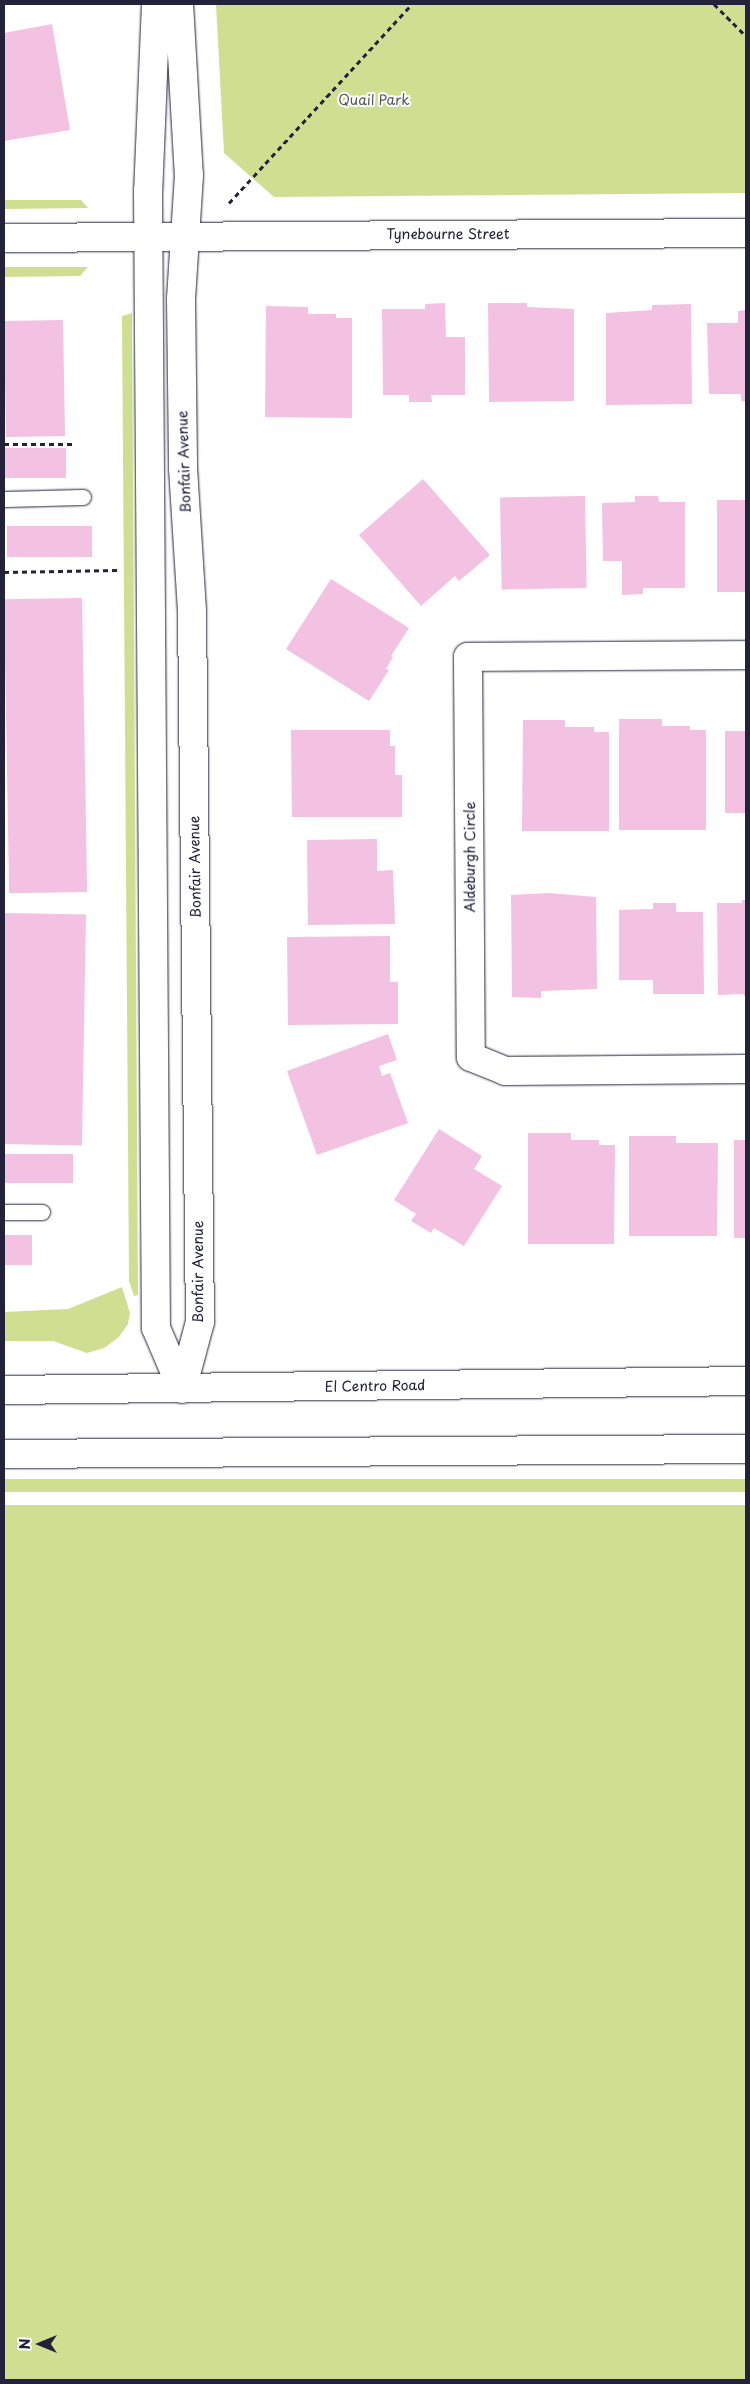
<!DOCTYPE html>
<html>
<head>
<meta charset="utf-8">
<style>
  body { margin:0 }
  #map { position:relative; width:750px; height:2384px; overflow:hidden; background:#fff; font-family:"Playpen Sans",sans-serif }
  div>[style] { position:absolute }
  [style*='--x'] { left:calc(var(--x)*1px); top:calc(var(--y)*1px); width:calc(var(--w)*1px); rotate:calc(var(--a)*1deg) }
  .green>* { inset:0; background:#d0de92; transform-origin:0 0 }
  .building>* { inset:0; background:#f3c1e1; transform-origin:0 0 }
  .path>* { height:3px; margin-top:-1.5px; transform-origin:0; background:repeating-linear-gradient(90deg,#22223b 0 5px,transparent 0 9px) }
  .roads { filter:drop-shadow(0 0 1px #22223b) drop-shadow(0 0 1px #22223b) }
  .service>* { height:15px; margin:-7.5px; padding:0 7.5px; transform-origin:7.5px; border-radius:7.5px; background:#fff }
  .minor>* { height:28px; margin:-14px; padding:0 14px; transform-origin:14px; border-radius:14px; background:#fff }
  .secondary>* { height:28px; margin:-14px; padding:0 14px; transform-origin:14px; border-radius:14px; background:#fff }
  span { translate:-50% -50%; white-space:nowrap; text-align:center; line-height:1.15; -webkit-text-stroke:4px #fff; paint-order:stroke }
  .park-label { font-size:14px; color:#565a55 }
  .street-label { font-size:14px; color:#22223b }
  .frame { position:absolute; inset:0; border:5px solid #22223b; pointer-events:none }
  .north { position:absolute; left:15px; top:2319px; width:50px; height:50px; -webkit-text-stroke:4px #fff; paint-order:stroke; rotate:270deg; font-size:14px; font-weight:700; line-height:20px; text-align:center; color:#22223b }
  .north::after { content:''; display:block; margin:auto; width:18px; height:22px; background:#22223b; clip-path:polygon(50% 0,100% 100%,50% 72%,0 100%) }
</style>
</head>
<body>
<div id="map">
  <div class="green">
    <i style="clip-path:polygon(216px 4px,746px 4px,746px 193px,274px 197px,224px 153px)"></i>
    <i style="clip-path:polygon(4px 200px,81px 200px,88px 208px,4px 209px)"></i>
    <i style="clip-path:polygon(4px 267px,88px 267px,80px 276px,4px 277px)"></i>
    <i style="clip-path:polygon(132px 313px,138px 1295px,134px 1296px,129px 1281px,122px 320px,122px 316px)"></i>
    <i style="clip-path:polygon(122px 1287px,130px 1313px,128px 1324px,119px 1337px,104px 1348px,87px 1353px,53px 1341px,4px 1341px,4px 1312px,68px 1309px)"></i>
    <i style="left:746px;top:1479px;width:13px;height:742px;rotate:90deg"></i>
    <i style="left:746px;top:1505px;width:875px;height:742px;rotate:90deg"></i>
  </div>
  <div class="building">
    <i style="clip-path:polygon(52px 24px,70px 130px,4px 141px,4px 33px)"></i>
    <i style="clip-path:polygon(445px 303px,446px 337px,465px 337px,465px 395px,431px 395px,432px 402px,409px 402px,409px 395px,383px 395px,382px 309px,425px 309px,425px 304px)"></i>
    <i style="clip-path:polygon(488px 303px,527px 303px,527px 307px,574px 309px,574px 401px,489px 402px)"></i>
    <i style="clip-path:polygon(691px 304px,692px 404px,606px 405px,606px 313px,652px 310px,652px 305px)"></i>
    <i style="clip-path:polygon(266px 306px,308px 307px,308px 314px,336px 314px,336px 318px,352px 318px,352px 418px,265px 417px)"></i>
    <i style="clip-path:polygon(746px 310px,746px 401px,741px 401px,741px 394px,709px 394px,707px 323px,738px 323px,738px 311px)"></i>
    <i style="left:63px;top:320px;width:116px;height:59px;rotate:89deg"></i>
    <i style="left:66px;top:448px;width:30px;height:62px;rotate:90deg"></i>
    <i style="clip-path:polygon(423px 479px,490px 555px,459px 581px,455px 576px,421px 606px,359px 535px)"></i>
    <i style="left:585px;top:496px;width:92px;height:85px;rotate:89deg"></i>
    <i style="clip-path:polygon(635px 496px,658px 496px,659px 502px,685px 502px,685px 588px,643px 588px,643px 594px,622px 595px,622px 561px,603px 561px,602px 503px,635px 502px)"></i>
    <i style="left:717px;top:500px;width:29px;height:92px"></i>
    <i style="left:7px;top:526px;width:85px;height:31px"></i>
    <i style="clip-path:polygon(331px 579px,409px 628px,391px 656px,393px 657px,386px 669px,389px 670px,369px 701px,286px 649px)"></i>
    <i style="left:82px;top:598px;width:294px;height:78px;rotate:89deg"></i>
    <i style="clip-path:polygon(619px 719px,662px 719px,662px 726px,690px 726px,690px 730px,706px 730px,706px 830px,619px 830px)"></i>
    <i style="clip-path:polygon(523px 720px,565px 720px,565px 727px,594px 727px,594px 732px,609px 732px,609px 831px,522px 831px)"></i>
    <i style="clip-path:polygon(291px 730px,390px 730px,390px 746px,395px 746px,395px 775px,402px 775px,402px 817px,292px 817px)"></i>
    <i style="left:725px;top:731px;width:21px;height:82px"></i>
    <i style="clip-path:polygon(377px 839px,377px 871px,393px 870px,395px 924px,308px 925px,307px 840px)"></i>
    <i style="clip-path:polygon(549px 893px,596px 897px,597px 989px,541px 991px,541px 998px,512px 997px,511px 895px)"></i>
    <i style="clip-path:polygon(742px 900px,746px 900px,746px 997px,743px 994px,718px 995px,717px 903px,742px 903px)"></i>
    <i style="clip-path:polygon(653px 903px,676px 903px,676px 912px,703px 912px,704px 994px,653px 994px,653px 980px,619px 980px,619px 910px,653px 909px)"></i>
    <i style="left:4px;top:913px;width:82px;height:231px;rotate:1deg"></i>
    <i style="clip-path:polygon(390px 936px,390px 982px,398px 982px,398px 1024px,288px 1025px,287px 937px)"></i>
    <i style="clip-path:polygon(388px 1034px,397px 1060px,379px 1066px,382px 1076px,390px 1073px,408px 1123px,317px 1155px,287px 1071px)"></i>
    <i style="clip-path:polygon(439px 1129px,482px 1156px,474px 1169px,502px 1186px,464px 1246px,434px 1228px,431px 1233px,411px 1221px,416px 1214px,394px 1200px)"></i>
    <i style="clip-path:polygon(528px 1133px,571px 1133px,571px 1140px,599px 1140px,599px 1145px,615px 1145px,614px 1244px,528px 1244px)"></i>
    <i style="clip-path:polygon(629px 1136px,676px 1136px,676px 1143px,718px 1143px,717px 1236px,629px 1236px)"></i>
    <i style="left:746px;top:1140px;width:98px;height:12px;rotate:90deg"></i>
    <i style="left:73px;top:1154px;width:29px;height:69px;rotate:90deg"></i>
    <i style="left:4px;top:1235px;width:28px;height:30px"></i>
  </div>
  <div class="path">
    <i style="--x:714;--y:4;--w:45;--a:45"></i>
    <i style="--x:229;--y:203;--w:270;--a:-47.4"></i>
    <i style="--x:4;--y:444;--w:71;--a:0"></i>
    <i style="--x:4;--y:572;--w:114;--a:-1"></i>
  </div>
  <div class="roads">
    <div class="service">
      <i style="--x:4;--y:499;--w:79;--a:-1.5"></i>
      <i style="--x:4;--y:1212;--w:38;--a:0"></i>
    </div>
    <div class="minor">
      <i style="--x:156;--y:4;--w:187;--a:92.4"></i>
      <i style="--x:148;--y:191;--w:1137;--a:89.6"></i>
      <i style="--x:156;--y:1328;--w:66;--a:66.9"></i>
      <i style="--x:179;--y:4;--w:171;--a:86.7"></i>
      <i style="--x:189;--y:175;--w:124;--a:93.7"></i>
      <i style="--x:181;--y:299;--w:169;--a:89.3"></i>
      <i style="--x:183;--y:468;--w:143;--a:86.4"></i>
      <i style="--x:192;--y:611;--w:711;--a:89.36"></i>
      <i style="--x:200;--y:1322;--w:69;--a:105"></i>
      <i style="--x:4;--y:238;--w:742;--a:-0.39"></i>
      <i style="--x:746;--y:655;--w:278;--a:179.6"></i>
      <i style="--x:468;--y:657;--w:400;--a:89.6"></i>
      <i style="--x:471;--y:1057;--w:37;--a:22"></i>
      <i style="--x:505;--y:1071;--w:241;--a:-0.5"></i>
    </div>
    <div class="secondary">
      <i style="--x:4;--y:1390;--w:742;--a:-0.69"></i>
      <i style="--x:4;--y:1454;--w:742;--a:-0.39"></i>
    </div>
  </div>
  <div class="park-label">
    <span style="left:374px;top:100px">Quail Park</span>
  </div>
  <div class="street-label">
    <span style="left:448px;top:234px">Tynebourne Street</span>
    <span style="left:184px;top:462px;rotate:-92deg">Bonfair Avenue</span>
    <span style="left:470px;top:857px;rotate:-90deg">Aldeburgh Circle</span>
    <span style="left:195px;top:867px;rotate:-91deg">Bonfair Avenue</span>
    <span style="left:198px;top:1272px;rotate:-90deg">Bonfair Avenue</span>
    <span style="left:375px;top:1386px;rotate:-1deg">El Centro Road</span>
  </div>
  <div class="frame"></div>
  <div class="north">N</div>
</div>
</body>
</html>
